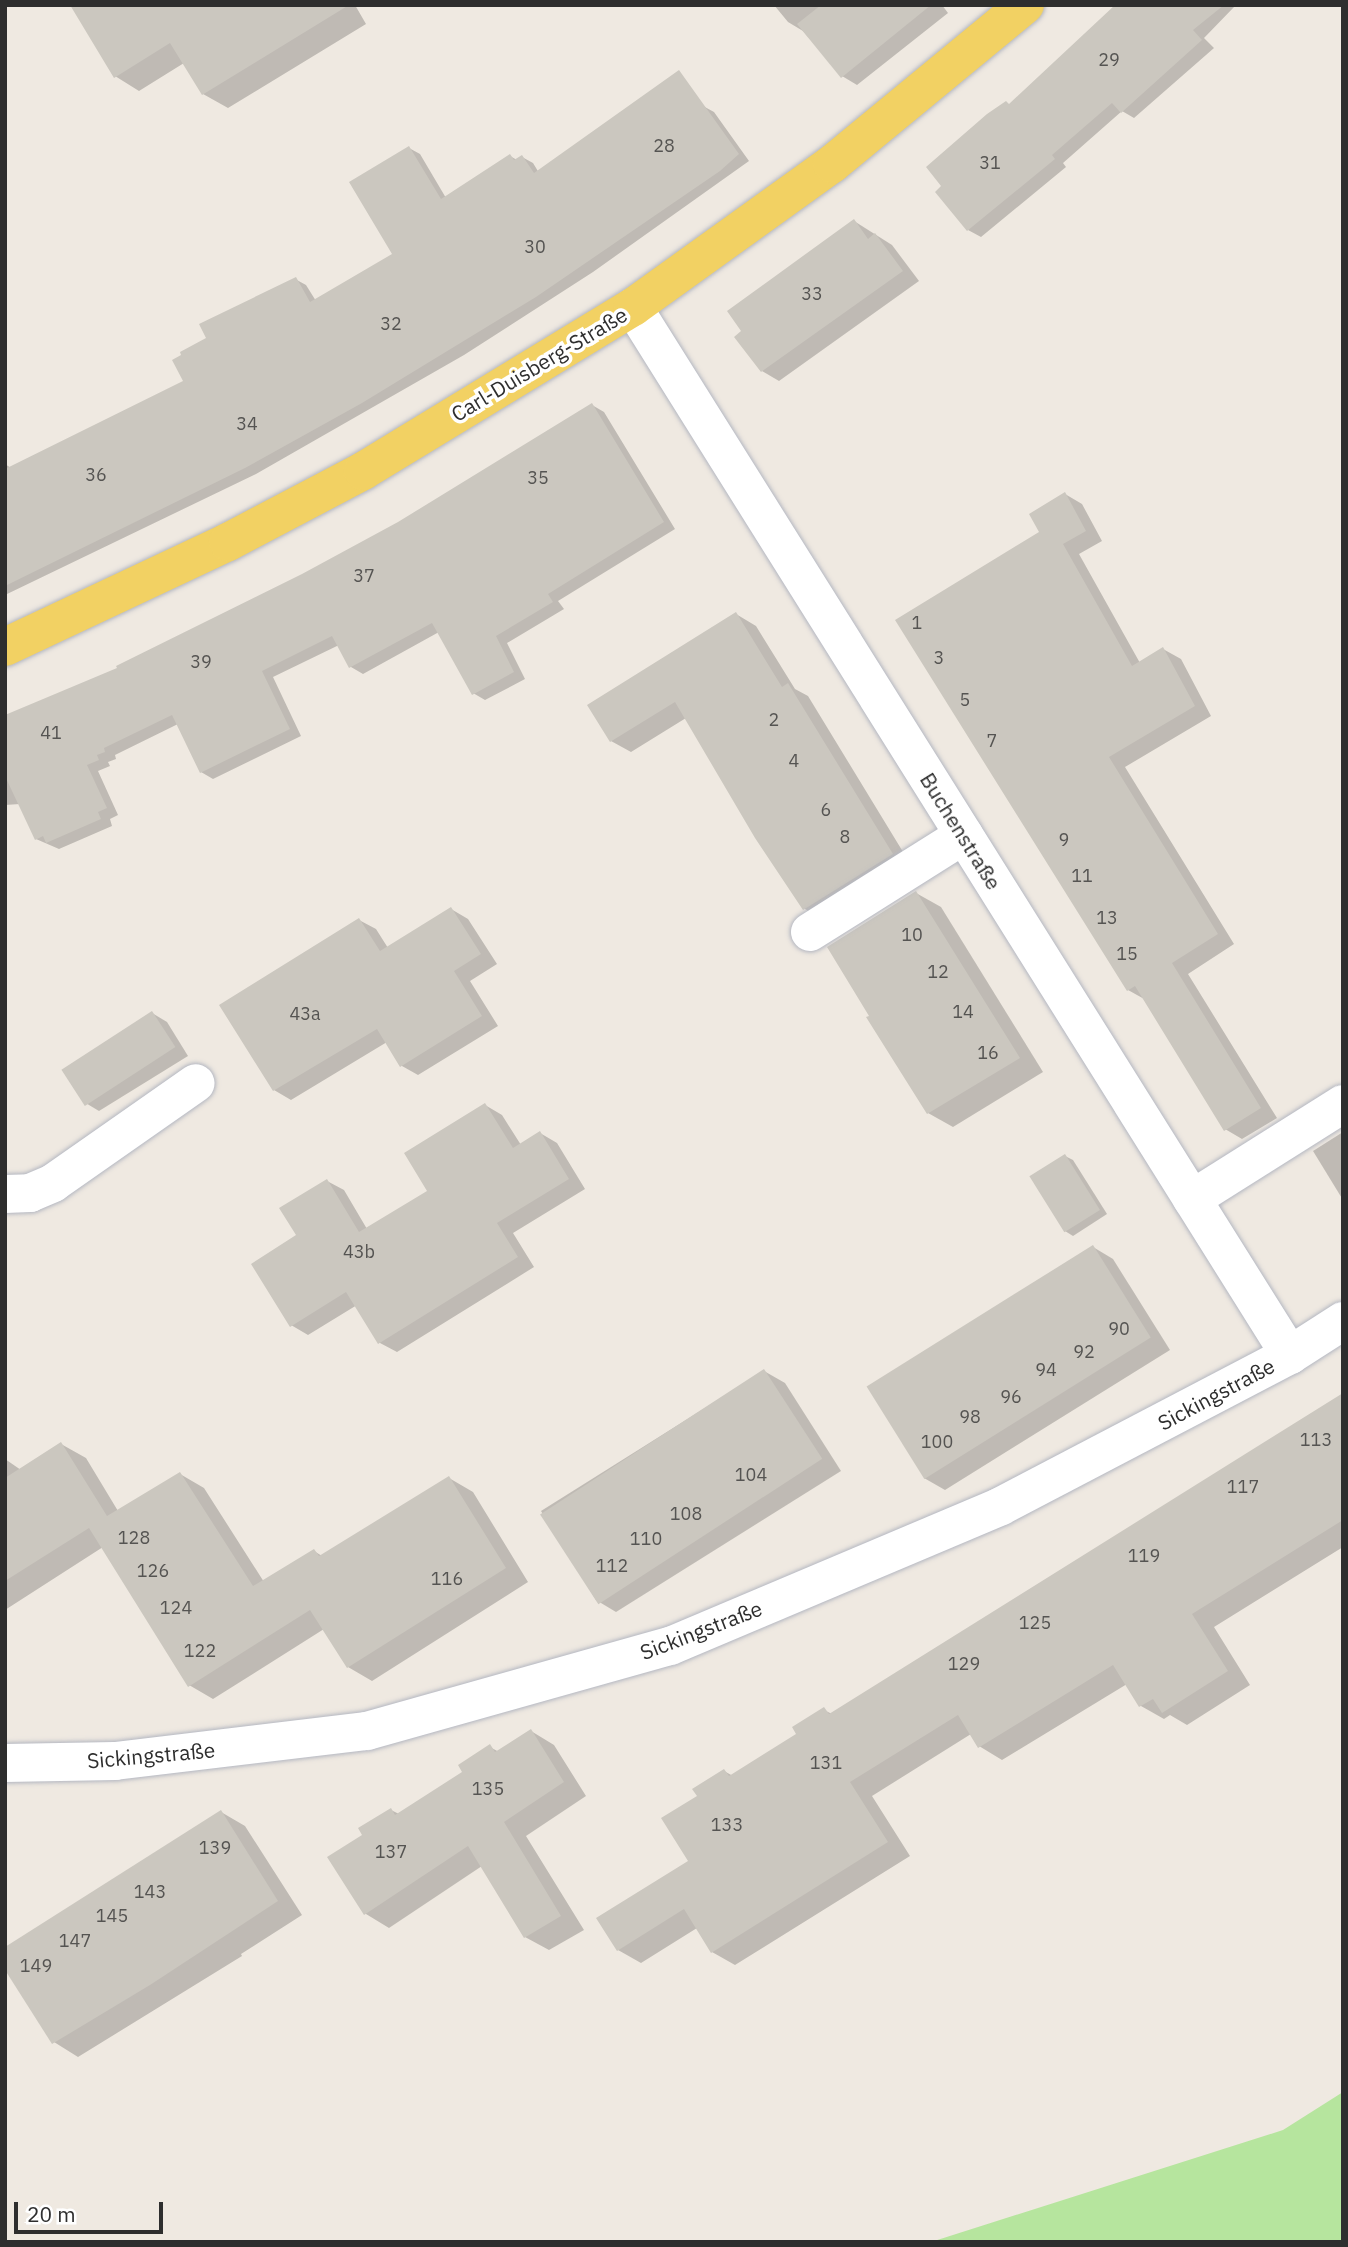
<!DOCTYPE html>
<html>
<head>
<meta charset="utf-8">
<style>
  body { margin:0 }
  #map { position:relative; width:1348px; height:2247px; overflow:hidden; background:#efe9e1; font-family:"IBM Plex Sans",sans-serif }
  div>[style] { position:absolute }
  [style*='--x'] { left:calc(var(--x)*1px); top:calc(var(--y)*1px); width:calc(var(--w)*1px); rotate:calc(var(--a)*1deg) }
  .green>* { inset:0; background:#b6e59e }
  .shadow>* { inset:0; background:#0003 }
  .building>* { inset:0; background:#cbc7bf; transform-origin:0 0 }
  .roads { filter:drop-shadow(0 0 2px #b4b7c1) drop-shadow(0 0 2px #b4b7c1) }
  .minor>* { height:38px; margin:-19px; padding:0 19px; transform-origin:19px; border-radius:19px; background:#fff }
  .major>* { height:38px; margin:-19px; padding:0 19px; transform-origin:19px; border-radius:19px; background:#f2d163 }
  span { translate:-50% -50%; white-space:nowrap; text-align:center; line-height:1.15; -webkit-text-stroke:7px #fff; paint-order:stroke }
  .number-label { font-size:18px; color:#555452 }
  .number-label span { -webkit-text-stroke-width:0 }
  .street-label { font-size:21px; color:#2e2e2e }
  .frame { position:absolute; inset:0; border:7px solid #2e2e2e; pointer-events:none }
  .scale { position:absolute; left:14px; top:2202px; width:149px; height:32px; box-sizing:border-box; border:4px solid #2e2e2e; border-top:0; padding-left:9px; font-size:21px; line-height:24px; white-space:nowrap; color:#2e2e2e; -webkit-text-stroke:5px #fff; paint-order:stroke }
</style>
</head>
<body>
<div id="map">
  <div class="green">
    <i style="clip-path:polygon(1343px 2092px,1343px 2242px,931px 2242px,1283px 2130px)"></i>
  </div>
  <div class="shadow">
    <i style="clip-path:polygon(93px 5px,355px 5px,366px 24px,228px 108px,203px 94px,184px 63px,139px 91px,115px 76px)"></i>
    <i style="clip-path:polygon(774px 5px,942px 5px,948px 13px,857px 85px,842px 76px,803px 31px,788px 22px)"></i>
    <i style="clip-path:polygon(1119px 5px,1236px 5px,1204px 38px,1214px 48px,1134px 118px,1122px 111px,1063px 163px,1066px 167px,981px 237px,968px 230px,1010px 105px)"></i>
    <i style="clip-path:polygon(703px 106px,714px 112px,749px 161px,593px 272px,464px 355px,256px 474px,5px 595px,5px 464px,11px 468px,186px 382px,208px 338px,295px 279px,306px 285px,316px 301px,394px 254px,409px 148px,420px 154px,446px 198px,510px 156px,517px 160px,522px 157px,533px 163px,550px 191px)"></i>
    <i style="clip-path:polygon(854px 221px,892px 245px,919px 281px,779px 381px,762px 371px)"></i>
    <i style="clip-path:polygon(592px 405px,604px 412px,675px 529px,558px 601px,564px 609px,507px 643px,525px 679px,485px 700px,473px 693px,439px 632px,363px 674px,351px 667px,339px 645px,273px 677px,301px 736px,213px 779px,201px 772px,178px 724px,115px 755px,116px 759px,108px 762px,110px 766px,98px 771px,118px 815px,110px 819px,112px 826px,59px 849px,36px 839px,20px 804px,5px 805px,5px 717px,120px 669px,303px 576px,399px 523px)"></i>
    <i style="clip-path:polygon(1065px 494px,1082px 504px,1102px 541px,1079px 554px,1140px 663px,1163px 649px,1181px 659px,1211px 716px,1125px 767px,1234px 944px,1188px 974px,1277px 1118px,1242px 1139px,1225px 1129px,1146px 1000px,1128px 990px,1042px 532px)"></i>
    <i style="clip-path:polygon(736px 614px,756px 626px,795px 689px,808px 696px,911px 865px,824px 920px,805px 909px,686px 718px,631px 752px,611px 741px)"></i>
    <i style="clip-path:polygon(916px 893px,941px 907px,1043px 1072px,953px 1127px,928px 1113px)"></i>
    <i style="clip-path:polygon(451px 909px,468px 919px,497px 964px,470px 981px,498px 1026px,418px 1075px,402px 1066px,387px 1042px,291px 1100px,274px 1090px,359px 920px,376px 929px,388px 948px)"></i>
    <i style="clip-path:polygon(152px 1013px,167px 1022px,188px 1056px,99px 1111px,84px 1102px)"></i>
    <i style="clip-path:polygon(485px 1105px,502px 1115px,521px 1145px,540px 1133px,557px 1143px,585px 1189px,513px 1233px,534px 1267px,397px 1352px,380px 1343px,357px 1305px,308px 1335px,291px 1325px,299px 1236px,327px 1181px,344px 1190px,367px 1229px,429px 1192px)"></i>
    <i style="clip-path:polygon(1343px 1132px,1343px 1200px,1313px 1151px)"></i>
    <i style="clip-path:polygon(1065px 1156px,1073px 1160px,1107px 1214px,1073px 1236px,1065px 1231px)"></i>
    <i style="clip-path:polygon(1093px 1247px,1113px 1259px,1170px 1350px,945px 1490px,924px 1478px)"></i>
    <i style="clip-path:polygon(764px 1371px,785px 1383px,841px 1471px,616px 1612px,596px 1600px,541px 1511px)"></i>
    <i style="clip-path:polygon(1343px 1395px,1343px 1547px,1214px 1627px,1250px 1685px,1187px 1725px,1170px 1715px,1164px 1719px,1141px 1706px,1127px 1684px,1002px 1760px,979px 1746px,971px 1734px,872px 1796px,910px 1856px,735px 1965px,712px 1952px,697px 1928px,641px 1963px,618px 1950px,690px 1862px,699px 1797px,724px 1771px,733px 1776px,799px 1735px,824px 1710px,832px 1714px)"></i>
    <i style="clip-path:polygon(61px 1444px,86px 1458px,118px 1511px,180px 1474px,204px 1488px,264px 1582px,314px 1551px,322px 1556px,449px 1478px,473px 1492px,528px 1582px,372px 1681px,348px 1667px,324px 1629px,213px 1699px,189px 1685px,103px 1547px,5px 1610px,5px 1459px,21px 1470px)"></i>
    <i style="clip-path:polygon(531px 1731px,554px 1745px,586px 1796px,526px 1836px,584px 1930px,549px 1950px,525px 1937px,482px 1866px,389px 1928px,366px 1914px,330px 1857px,365px 1836px,391px 1810px,399px 1814px,465px 1773px,490px 1747px,499px 1752px)"></i>
    <i style="clip-path:polygon(221px 1812px,245px 1826px,302px 1915px,241px 1954px,242px 1956px,78px 2057px,54px 2042px)"></i>
  </div>
  <div class="building">
    <i style="clip-path:polygon(70px 5px,349px 5px,202px 95px,170px 43px,114px 78px)"></i>
    <i style="clip-path:polygon(821px 5px,931px 5px,841px 78px,797px 24px)"></i>
    <i style="clip-path:polygon(1115px 5px,1224px 5px,1193px 30px,1202px 40px,1121px 113px,1112px 103px,1052px 155px,1055px 159px,967px 231px,935px 192px,941px 186px,926px 167px,987px 114px,1006px 101px,1009px 104px)"></i>
    <i style="clip-path:polygon(679px 70px,739px 154px,720px 171px,536px 297px,362px 403px,245px 468px,5px 586px,5px 469px,183px 381px,172px 360px,181px 355px,180px 352px,206px 338px,199px 324px,296px 277px,310px 302px,392px 254px,349px 182px,409px 146px,441px 199px,510px 154px,514px 160px,522px 155px,534px 173px)"></i>
    <i style="clip-path:polygon(854px 219px,868px 239px,875px 233px,903px 271px,761px 372px,734px 337px,741px 331px,727px 311px)"></i>
    <i style="clip-path:polygon(592px 403px,664px 522px,548px 594px,553px 602px,496px 636px,514px 672px,472px 695px,432px 623px,349px 668px,332px 636px,262px 671px,290px 729px,200px 773px,172px 715px,104px 748px,105px 752px,97px 755px,99px 760px,87px 765px,107px 808px,98px 812px,101px 819px,46px 843px,43px 836px,35px 840px,5px 776px,5px 715px,117px 668px,116px 666px,302px 574px,398px 522px)"></i>
    <i style="clip-path:polygon(1065px 492px,1086px 531px,1063px 544px,1132px 666px,1163px 647px,1195px 706px,1109px 757px,1218px 934px,1172px 963px,1261px 1108px,1224px 1131px,1135px 986px,1127px 991px,895px 620px,1039px 532px,1029px 514px)"></i>
    <i style="clip-path:polygon(736px 612px,782px 687px,788px 683px,893px 854px,803px 910px,755px 838px,675px 702px,610px 742px,587px 705px)"></i>
    <i style="clip-path:polygon(916px 891px,1020px 1058px,927px 1114px,866px 1017px,869px 1016px,827px 947px)"></i>
    <i style="clip-path:polygon(451px 907px,481px 954px,454px 971px,482px 1016px,400px 1067px,377px 1029px,273px 1091px,219px 1005px,359px 918px,380px 951px)"></i>
    <i style="left:152px;top:1011px;width:43px;height:108px;rotate:57deg"></i>
    <i style="clip-path:polygon(485px 1103px,513px 1148px,540px 1131px,569px 1179px,497px 1223px,518px 1257px,378px 1344px,346px 1292px,290px 1327px,251px 1264px,296px 1235px,279px 1208px,327px 1179px,359px 1232px,427px 1191px,404px 1153px)"></i>
    <i style="left:1065px;top:1154px;width:66px;height:42px;rotate:58deg"></i>
    <i style="left:1093px;top:1245px;width:109px;height:267px;rotate:58deg"></i>
    <i style="left:764px;top:1369px;width:107px;height:267px;rotate:57deg"></i>
    <i style="clip-path:polygon(1343px 1393px,1343px 1520px,1192px 1614px,1228px 1671px,1162px 1713px,1153px 1699px,1139px 1707px,1113px 1665px,978px 1748px,958px 1715px,850px 1782px,888px 1842px,711px 1953px,684px 1909px,617px 1951px,596px 1918px,688px 1861px,661px 1818px,697px 1796px,692px 1789px,724px 1769px,729px 1776px,796px 1734px,792px 1727px,824px 1707px,829px 1714px)"></i>
    <i style="clip-path:polygon(61px 1442px,107px 1516px,180px 1472px,253px 1586px,314px 1549px,319px 1556px,449px 1476px,506px 1568px,347px 1668px,310px 1610px,188px 1687px,89px 1528px,5px 1581px,5px 1478px)"></i>
    <i style="clip-path:polygon(531px 1729px,564px 1782px,504px 1822px,561px 1916px,524px 1938px,468px 1846px,364px 1915px,327px 1857px,362px 1835px,358px 1828px,391px 1808px,395px 1815px,462px 1772px,458px 1765px,490px 1744px,495px 1752px)"></i>
    <i style="clip-path:polygon(221px 1810px,278px 1901px,150px 1985px,52px 2044px,5px 1970px,5px 1947px)"></i>
  </div>
  <div class="roads">
    <div class="minor">
      <i style="--x:633;--y:307;--w:1237;--a:57.92"></i>
      <i style="--x:810;--y:932;--w:182;--a:-32.2"></i>
      <i style="--x:5;--y:1194;--w:25;--a:-2"></i>
      <i style="--x:30;--y:1193;--w:25;--a:-23"></i>
      <i style="--x:53;--y:1183;--w:174;--a:-35"></i>
      <i style="--x:1192;--y:1199;--w:178;--a:-32.2"></i>
      <i style="--x:5;--y:1763;--w:110;--a:-1"></i>
      <i style="--x:115;--y:1761;--w:254;--a:-6.8"></i>
      <i style="--x:367;--y:1731;--w:315;--a:-15.7"></i>
      <i style="--x:670;--y:1646;--w:359;--a:-22.9"></i>
      <i style="--x:1001;--y:1506;--w:326;--a:-27.6"></i>
      <i style="--x:1290;--y:1355;--w:63;--a:-32.7"></i>
    </div>
    <div class="major">
      <i style="--x:5;--y:647;--w:246;--a:-25.2"></i>
      <i style="--x:228;--y:542;--w:153;--a:-27.7"></i>
      <i style="--x:363;--y:471;--w:316;--a:-31.3"></i>
      <i style="--x:633;--y:307;--w:245;--a:-35.7"></i>
      <i style="--x:832;--y:164;--w:250;--a:-39.5"></i>
    </div>
  </div>
  <div class="number-label">
    <span style="left:1109px;top:60px">29</span>
    <span style="left:664px;top:146px">28</span>
    <span style="left:990px;top:163px">31</span>
    <span style="left:535px;top:247px">30</span>
    <span style="left:812px;top:294px">33</span>
    <span style="left:391px;top:324px">32</span>
    <span style="left:247px;top:424px">34</span>
    <span style="left:96px;top:475px">36</span>
    <span style="left:538px;top:478px">35</span>
    <span style="left:364px;top:576px">37</span>
    <span style="left:917px;top:623px">1</span>
    <span style="left:939px;top:658px">3</span>
    <span style="left:201px;top:662px">39</span>
    <span style="left:965px;top:700px">5</span>
    <span style="left:774px;top:720px">2</span>
    <span style="left:51px;top:733px">41</span>
    <span style="left:992px;top:741px">7</span>
    <span style="left:794px;top:761px">4</span>
    <span style="left:826px;top:810px">6</span>
    <span style="left:845px;top:837px">8</span>
    <span style="left:1064px;top:840px">9</span>
    <span style="left:1082px;top:876px">11</span>
    <span style="left:1107px;top:918px">13</span>
    <span style="left:912px;top:935px">10</span>
    <span style="left:1127px;top:954px">15</span>
    <span style="left:938px;top:972px">12</span>
    <span style="left:963px;top:1012px">14</span>
    <span style="left:305px;top:1014px">43a</span>
    <span style="left:988px;top:1053px">16</span>
    <span style="left:359px;top:1252px">43b</span>
    <span style="left:1119px;top:1329px">90</span>
    <span style="left:1084px;top:1352px">92</span>
    <span style="left:1046px;top:1370px">94</span>
    <span style="left:1011px;top:1397px">96</span>
    <span style="left:970px;top:1417px">98</span>
    <span style="left:1316px;top:1440px">113</span>
    <span style="left:937px;top:1442px">100</span>
    <span style="left:751px;top:1475px">104</span>
    <span style="left:1243px;top:1487px">117</span>
    <span style="left:686px;top:1514px">108</span>
    <span style="left:134px;top:1538px">128</span>
    <span style="left:646px;top:1539px">110</span>
    <span style="left:1144px;top:1556px">119</span>
    <span style="left:612px;top:1566px">112</span>
    <span style="left:153px;top:1571px">126</span>
    <span style="left:447px;top:1579px">116</span>
    <span style="left:176px;top:1608px">124</span>
    <span style="left:1035px;top:1623px">125</span>
    <span style="left:200px;top:1651px">122</span>
    <span style="left:964px;top:1664px">129</span>
    <span style="left:826px;top:1763px">131</span>
    <span style="left:488px;top:1789px">135</span>
    <span style="left:727px;top:1825px">133</span>
    <span style="left:215px;top:1848px">139</span>
    <span style="left:391px;top:1852px">137</span>
    <span style="left:150px;top:1892px">143</span>
    <span style="left:112px;top:1916px">145</span>
    <span style="left:75px;top:1941px">147</span>
    <span style="left:36px;top:1966px">149</span>
  </div>
  <div class="street-label">
    <span style="left:539px;top:364px;rotate:-31deg">Carl-Duisberg-Straße</span>
    <span style="left:961px;top:831px;rotate:58deg">Buchenstraße</span>
    <span style="left:1216px;top:1394px;rotate:-28deg">Sickingstraße</span>
    <span style="left:701px;top:1630px;rotate:-21deg">Sickingstraße</span>
    <span style="left:151px;top:1755px;rotate:-5deg">Sickingstraße</span>
  </div>
  <div class="frame"></div>
  <div class="scale">20 m</div>
</div>
</body>
</html>
